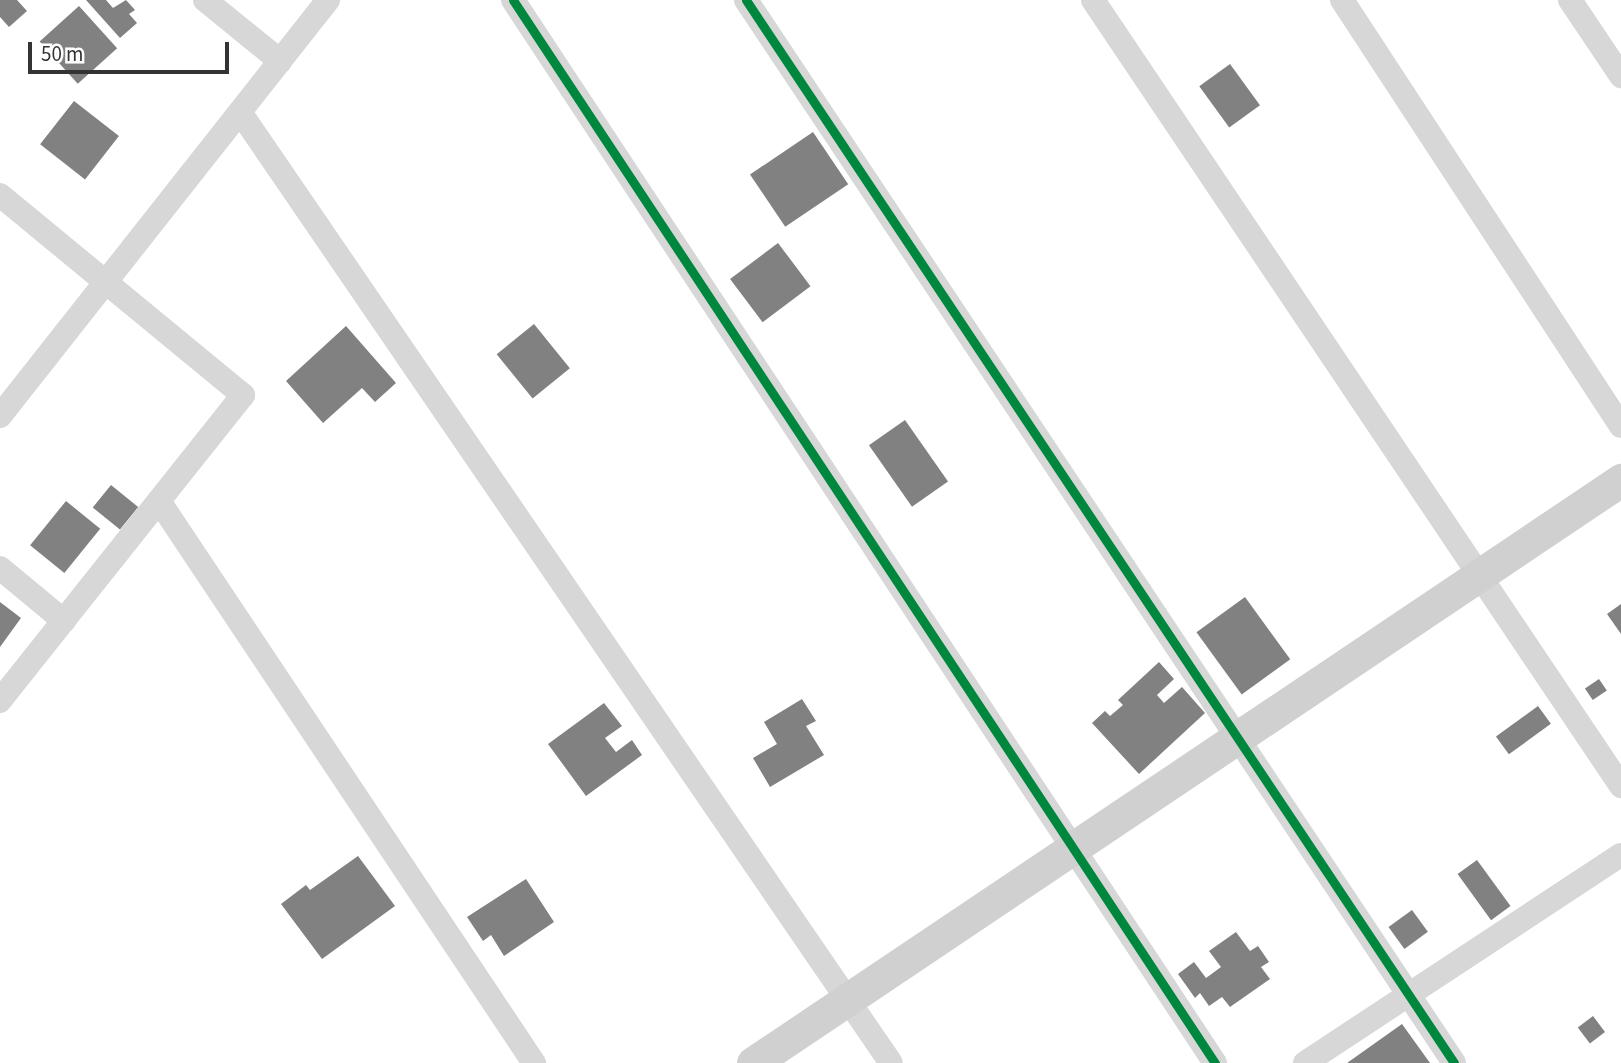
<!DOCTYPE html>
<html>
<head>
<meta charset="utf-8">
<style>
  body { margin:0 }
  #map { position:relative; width:1621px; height:1063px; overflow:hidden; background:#fff; font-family:"Source Sans 3",sans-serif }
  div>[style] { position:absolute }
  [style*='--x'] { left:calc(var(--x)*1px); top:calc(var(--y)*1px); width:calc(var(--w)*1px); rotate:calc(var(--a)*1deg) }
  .building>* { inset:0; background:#818181; transform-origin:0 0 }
  .street>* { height:24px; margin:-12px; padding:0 12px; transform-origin:12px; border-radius:12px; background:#d7d7d7 }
  .secondary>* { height:33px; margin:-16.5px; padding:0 16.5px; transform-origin:16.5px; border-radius:16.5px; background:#d0d0d0 }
  .cycleway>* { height:9px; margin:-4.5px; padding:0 4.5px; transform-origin:4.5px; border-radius:4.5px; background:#00873e }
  span { translate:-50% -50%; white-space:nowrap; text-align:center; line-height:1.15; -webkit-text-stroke:7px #fff; paint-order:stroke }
  .scale { position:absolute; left:28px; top:42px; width:201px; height:32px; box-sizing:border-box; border:4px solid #333; border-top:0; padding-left:9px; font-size:21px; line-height:24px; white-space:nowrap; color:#333; -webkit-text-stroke:5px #fff; paint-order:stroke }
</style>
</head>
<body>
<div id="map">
  <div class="building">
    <i style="clip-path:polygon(0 0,17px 0,27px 11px,9px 27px,0 17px)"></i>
    <i style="clip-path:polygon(86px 0,106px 0,113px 8px,126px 0,135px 10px,129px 14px,137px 23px,120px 38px)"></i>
    <i style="left:79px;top:6px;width:57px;height:53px;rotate:48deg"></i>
    <i style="left:1230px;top:64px;width:51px;height:38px;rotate:54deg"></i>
    <i style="left:74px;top:101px;width:57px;height:55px;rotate:38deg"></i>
    <i style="left:813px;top:132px;width:63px;height:76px;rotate:56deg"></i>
    <i style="left:778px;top:243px;width:54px;height:60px;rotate:53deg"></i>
    <i style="left:534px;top:324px;width:57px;height:48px;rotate:51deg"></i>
    <i style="clip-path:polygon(346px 326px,396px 383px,375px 402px,362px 388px,323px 423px,286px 381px)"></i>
    <i style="left:905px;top:420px;width:75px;height:44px;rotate:55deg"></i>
    <i style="left:111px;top:485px;width:35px;height:29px;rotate:39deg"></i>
    <i style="left:66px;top:501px;width:44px;height:57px;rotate:39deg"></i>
    <i style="left:1245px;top:597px;width:77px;height:60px;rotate:54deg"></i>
    <i style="clip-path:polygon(0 602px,21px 618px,0 647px)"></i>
    <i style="clip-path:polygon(1621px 604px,1621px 634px,1607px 614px)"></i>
    <i style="clip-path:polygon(1159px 662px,1174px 679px,1157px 695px,1164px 703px,1182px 687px,1205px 713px,1139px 774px,1092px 723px,1105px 711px,1110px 716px,1123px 705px,1118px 700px)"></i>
    <i style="left:1599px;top:679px;width:14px;height:17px;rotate:56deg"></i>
    <i style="clip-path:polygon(802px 699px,816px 721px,806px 726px,824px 755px,770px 787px,753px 758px,777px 744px,764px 722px)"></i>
    <i style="clip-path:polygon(604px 703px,622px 726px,605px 738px,616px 752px,632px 740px,642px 755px,586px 796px,548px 744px)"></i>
    <i style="left:1538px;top:706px;width:22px;height:52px;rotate:54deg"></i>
    <i style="clip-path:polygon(358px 856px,395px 906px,322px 959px,281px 904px,306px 885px,310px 890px)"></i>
    <i style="left:1477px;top:860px;width:57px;height:24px;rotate:54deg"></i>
    <i style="clip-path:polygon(526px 879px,554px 922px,504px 956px,491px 935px,483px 941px,467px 917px)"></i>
    <i style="left:1412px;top:910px;width:27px;height:29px;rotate:54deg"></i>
    <i style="clip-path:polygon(1236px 932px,1250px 951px,1258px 946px,1269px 962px,1261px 967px,1270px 979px,1230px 1007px,1222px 997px,1209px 1006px,1200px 993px,1195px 998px,1178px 974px,1194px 962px,1206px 978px,1221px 967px,1209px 951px)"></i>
    <i style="left:1593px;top:1016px;width:20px;height:19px;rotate:53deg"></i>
    <i style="clip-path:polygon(1402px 1024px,1430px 1063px,1347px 1063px)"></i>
  </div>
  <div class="street">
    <i style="--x:205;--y:0;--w:97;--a:39.1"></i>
    <i style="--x:513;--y:0;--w:1274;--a:56.56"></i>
    <i style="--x:746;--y:0;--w:1277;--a:56.33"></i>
    <i style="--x:1093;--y:0;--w:947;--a:56.11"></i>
    <i style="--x:1342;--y:0;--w:509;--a:56.78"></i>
    <i style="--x:1570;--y:0;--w:92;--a:56.1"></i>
    <i style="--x:240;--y:112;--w:1152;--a:55.61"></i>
    <i style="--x:0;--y:195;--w:315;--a:39.5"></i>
    <i style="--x:243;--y:395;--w:391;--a:128.5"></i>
    <i style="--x:0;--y:416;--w:530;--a:-51.75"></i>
    <i style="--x:159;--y:501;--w:676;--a:56.29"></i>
    <i style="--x:0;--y:568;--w:83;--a:39.6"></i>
    <i style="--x:1305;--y:1063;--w:378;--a:-33.4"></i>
  </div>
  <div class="secondary">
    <i style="--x:753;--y:1063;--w:1046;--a:-33.89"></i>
  </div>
  <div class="cycleway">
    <i style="--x:513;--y:0;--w:1274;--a:56.56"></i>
    <i style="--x:746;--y:0;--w:1277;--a:56.33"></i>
  </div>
  <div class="scale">50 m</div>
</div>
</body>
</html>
